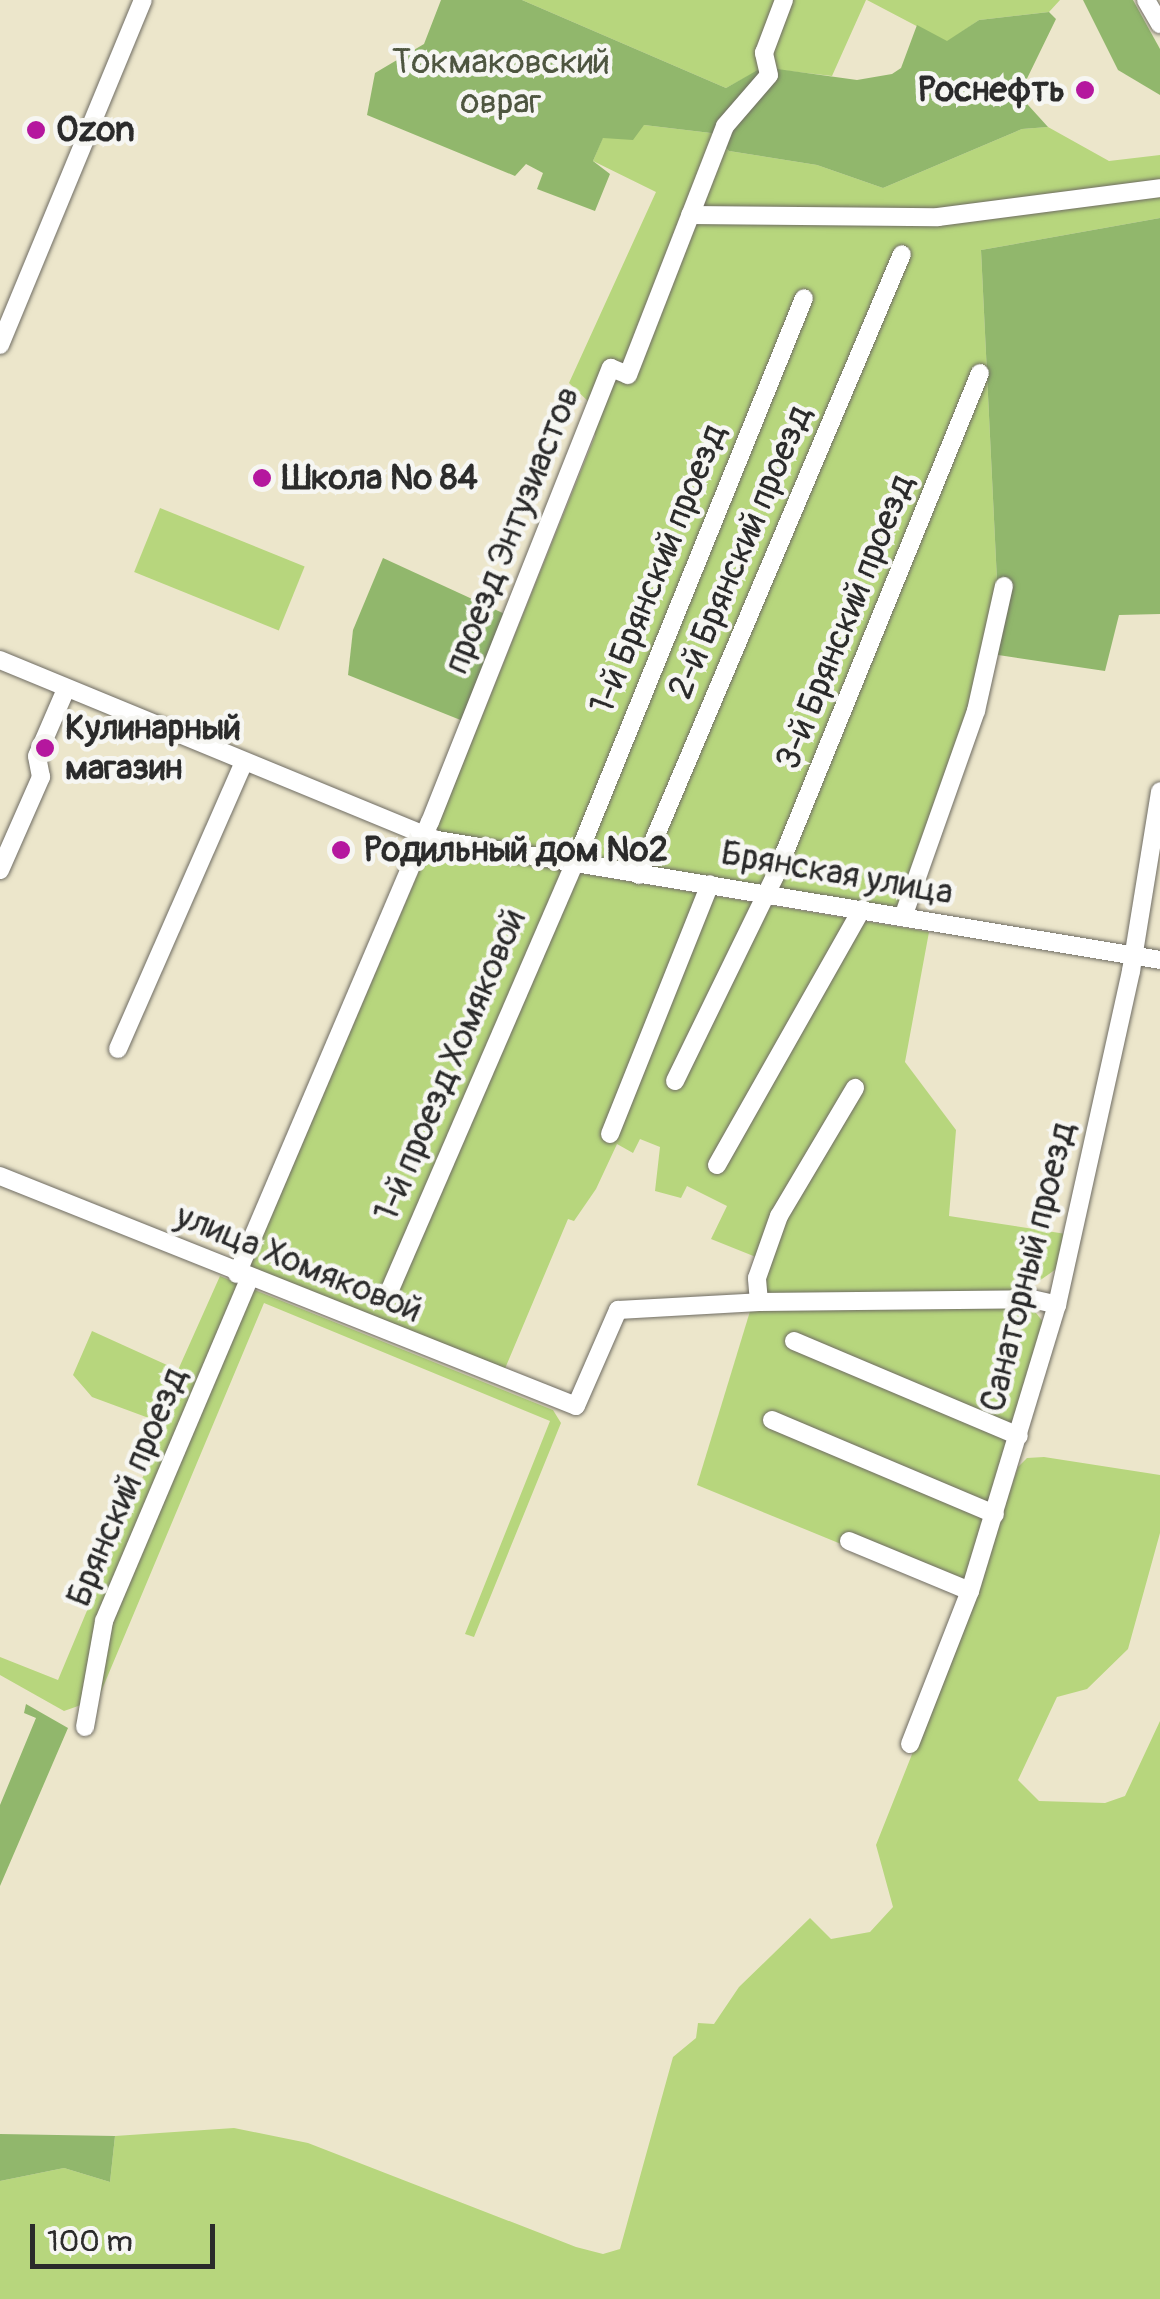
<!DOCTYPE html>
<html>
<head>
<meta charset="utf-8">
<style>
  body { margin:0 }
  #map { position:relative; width:1160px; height:2299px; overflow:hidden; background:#ece6cb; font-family:Pangolin,sans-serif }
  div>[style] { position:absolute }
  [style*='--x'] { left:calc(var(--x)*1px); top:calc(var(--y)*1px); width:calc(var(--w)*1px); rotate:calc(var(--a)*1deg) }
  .green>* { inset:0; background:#b7d67d; transform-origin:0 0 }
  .forest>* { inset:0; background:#91b76c }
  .roads { filter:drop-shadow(0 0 2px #6f6c63) drop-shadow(0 0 2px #6f6c63) }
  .minor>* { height:18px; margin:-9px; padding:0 9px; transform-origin:9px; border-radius:9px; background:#fff }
  .dots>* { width:28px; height:28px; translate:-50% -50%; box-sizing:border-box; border:5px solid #f6f6f2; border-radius:50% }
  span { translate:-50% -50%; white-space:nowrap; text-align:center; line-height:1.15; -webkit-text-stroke:9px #f6f6f2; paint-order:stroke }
  .park-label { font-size:35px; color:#4e5640 }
  .poi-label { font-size:35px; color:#2b2b2b; font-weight:700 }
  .right { translate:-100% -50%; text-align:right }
  .left { translate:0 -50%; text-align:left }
  .street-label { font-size:35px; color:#2b2b2b }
  .scale { position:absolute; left:30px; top:2224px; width:185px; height:45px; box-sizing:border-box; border:5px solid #2b2b2b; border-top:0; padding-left:12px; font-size:30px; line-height:35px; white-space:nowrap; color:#2b2b2b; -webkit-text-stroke:8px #f6f6f2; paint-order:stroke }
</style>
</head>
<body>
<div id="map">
  <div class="green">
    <i style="clip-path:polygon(522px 0,866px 0,832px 76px,763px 68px,726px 88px)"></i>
    <i style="clip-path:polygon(867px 0,1060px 0,1049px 12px,979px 20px,947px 42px)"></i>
    <i style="clip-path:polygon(644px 125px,711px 133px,729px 151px,817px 165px,883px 188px,1022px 129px,1048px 127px,1109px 161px,1160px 155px,1160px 218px,981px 250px,997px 581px,970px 713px,902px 911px,440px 834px,437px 828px,595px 436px,593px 406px,569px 383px,656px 192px,593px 161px,603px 137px)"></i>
    <i style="left:160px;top:508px;width:156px;height:69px;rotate:22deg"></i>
    <i style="clip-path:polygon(429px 848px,929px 932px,905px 1062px,956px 1130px,949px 1216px,1066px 1234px,1059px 1267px,1022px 1293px,752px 1295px,766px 1261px,711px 1239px,727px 1206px,687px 1186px,681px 1198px,655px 1191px,660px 1147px,640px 1139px,633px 1153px,617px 1144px,596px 1189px,574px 1221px,568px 1219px,504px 1371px,249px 1268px)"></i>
    <i style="clip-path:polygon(220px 1276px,553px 1410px,561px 1423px,474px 1637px,465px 1634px,550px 1421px,264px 1303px,98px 1699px,64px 1711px,0 1675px,0 1657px,58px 1680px,165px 1424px,92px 1397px,73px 1375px,92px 1331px,178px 1370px)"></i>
    <i style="clip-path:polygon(751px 1308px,1032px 1308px,1044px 1323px,965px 1586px,946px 1587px,697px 1485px)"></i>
    <i style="clip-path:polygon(1044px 1457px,1160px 1475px,1160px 1533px,1128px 1649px,1087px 1689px,1057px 1697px,1018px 1780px,1039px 1801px,1105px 1803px,1125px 1796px,1160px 1721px,1160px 2299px,0 2299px,0 2181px,64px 2168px,110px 2182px,115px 2136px,234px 2128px,308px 2143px,576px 2247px,603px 2254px,620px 2249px,673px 2057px,696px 2038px,698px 2023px,714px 2024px,739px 1987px,810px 1918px,831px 1939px,870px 1932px,893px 1907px,876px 1845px,974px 1598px,1018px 1467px,1027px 1458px)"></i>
  </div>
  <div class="forest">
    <i style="clip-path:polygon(441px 0,522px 0,726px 88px,763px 67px,857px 80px,892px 74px,901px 68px,917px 25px,947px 41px,979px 20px,1049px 12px,1056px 19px,1019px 95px,1048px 127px,1022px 129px,883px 188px,817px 165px,729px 151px,711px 133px,644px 125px,633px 140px,603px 138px,593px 161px,610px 174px,595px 211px,537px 189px,543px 173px,526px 164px,515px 176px,367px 115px,375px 73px,424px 44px)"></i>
    <i style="clip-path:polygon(1083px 0,1133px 0,1160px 49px,1160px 95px,1118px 70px)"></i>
    <i style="clip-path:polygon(1160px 218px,1160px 614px,1119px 615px,1105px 671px,985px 653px,997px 581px,981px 250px)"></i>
    <i style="clip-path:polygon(383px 558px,507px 615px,463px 721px,348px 675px,353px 630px)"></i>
    <i style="clip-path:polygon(26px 1704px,68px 1728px,0 1886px,0 1805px,36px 1718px,24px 1713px)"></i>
    <i style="clip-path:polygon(0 2134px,115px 2136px,110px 2182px,64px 2168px,0 2181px)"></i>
  </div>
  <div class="roads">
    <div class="minor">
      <i style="--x:1146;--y:0;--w:28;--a:60"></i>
      <i style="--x:690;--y:215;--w:248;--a:0.5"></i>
      <i style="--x:938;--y:217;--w:224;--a:-7.4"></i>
      <i style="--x:0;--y:345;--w:373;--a:-67.5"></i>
      <i style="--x:0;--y:660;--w:473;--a:22.4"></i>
      <i style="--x:437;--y:840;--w:733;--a:9.42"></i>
      <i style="--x:0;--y:870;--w:102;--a:-66.2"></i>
      <i style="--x:41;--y:777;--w:21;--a:-101"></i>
      <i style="--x:37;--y:756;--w:73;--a:-66.6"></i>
      <i style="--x:639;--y:875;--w:674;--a:-67.05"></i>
      <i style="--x:903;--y:917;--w:219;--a:-70.5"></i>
      <i style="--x:976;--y:711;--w:128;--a:-77.4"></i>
      <i style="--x:118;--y:1049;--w:313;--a:-66.3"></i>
      <i style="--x:675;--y:1081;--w:228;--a:-64"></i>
      <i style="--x:775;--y:876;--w:543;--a:-67.83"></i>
      <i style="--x:610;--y:1134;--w:269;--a:-68.2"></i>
      <i style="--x:717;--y:1165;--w:294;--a:-60.5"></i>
      <i style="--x:0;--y:1176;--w:620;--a:21.77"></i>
      <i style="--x:576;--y:1406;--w:105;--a:-66.4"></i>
      <i style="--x:618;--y:1310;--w:141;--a:-3.2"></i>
      <i style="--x:759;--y:1302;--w:273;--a:-0.6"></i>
      <i style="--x:1032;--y:1299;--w:26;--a:13"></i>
      <i style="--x:237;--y:1274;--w:491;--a:-66.9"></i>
      <i style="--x:430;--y:822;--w:489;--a:-68.3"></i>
      <i style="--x:611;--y:368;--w:18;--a:22"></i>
      <i style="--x:628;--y:375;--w:267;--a:-68.7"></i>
      <i style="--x:725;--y:126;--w:67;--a:-49.2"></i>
      <i style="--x:769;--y:75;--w:23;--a:-103"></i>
      <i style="--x:764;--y:53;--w:57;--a:-69.3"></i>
      <i style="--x:389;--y:1292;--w:487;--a:-66.6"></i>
      <i style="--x:582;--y:845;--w:590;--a:-67.91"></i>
      <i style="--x:759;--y:1302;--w:24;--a:-95"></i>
      <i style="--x:757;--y:1278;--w:66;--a:-70.5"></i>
      <i style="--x:779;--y:1216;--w:149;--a:-59.3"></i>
      <i style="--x:794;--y:1341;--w:244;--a:22.9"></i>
      <i style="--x:772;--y:1420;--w:242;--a:22.9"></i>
      <i style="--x:849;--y:1541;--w:131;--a:22.5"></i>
      <i style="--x:85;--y:1727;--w:108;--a:-79.8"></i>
      <i style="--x:104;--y:1621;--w:371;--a:-67"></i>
      <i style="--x:910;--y:1744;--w:164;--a:-68.6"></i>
      <i style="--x:970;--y:1591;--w:299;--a:-73.1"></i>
      <i style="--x:1057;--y:1305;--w:342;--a:-77.5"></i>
      <i style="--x:1131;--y:971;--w:182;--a:-80.8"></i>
    </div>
  </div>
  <div class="dots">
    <i style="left:1085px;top:90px;background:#b5179e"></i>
    <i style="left:36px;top:130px;background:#b5179e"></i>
    <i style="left:262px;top:478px;background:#b5179e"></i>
    <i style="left:45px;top:748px;background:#b5179e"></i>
    <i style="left:341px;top:850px;background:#b5179e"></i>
  </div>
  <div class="park-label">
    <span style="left:501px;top:82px">Токмаковский<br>овраг</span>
  </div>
  <div class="poi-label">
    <span class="right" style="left:1065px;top:90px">Роснефть</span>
    <span class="left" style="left:56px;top:130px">Ozon</span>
    <span class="left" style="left:282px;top:478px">Школа № 84</span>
    <span class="left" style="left:65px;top:748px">Кулинарный<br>магазин</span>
    <span class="left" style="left:364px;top:850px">Родильный дом №2</span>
  </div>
  <div class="street-label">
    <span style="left:512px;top:530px;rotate:-68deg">проезд Энтузиастов</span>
    <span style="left:740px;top:552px;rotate:-67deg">2-й Брянский проезд</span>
    <span style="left:658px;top:569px;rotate:-68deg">1-й Брянский проезд</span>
    <span style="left:845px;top:622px;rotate:-68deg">3-й Брянский проезд</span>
    <span style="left:837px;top:873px;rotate:10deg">Брянская улица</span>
    <span style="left:450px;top:1065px;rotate:-67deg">1-й проезд Хомяковой</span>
    <span style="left:299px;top:1263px;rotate:22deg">улица Хомяковой</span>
    <span style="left:1028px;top:1267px;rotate:-76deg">Санаторный проезд</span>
    <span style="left:127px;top:1487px;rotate:-67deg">Брянский проезд</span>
  </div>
  <div class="scale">100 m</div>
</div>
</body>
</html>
